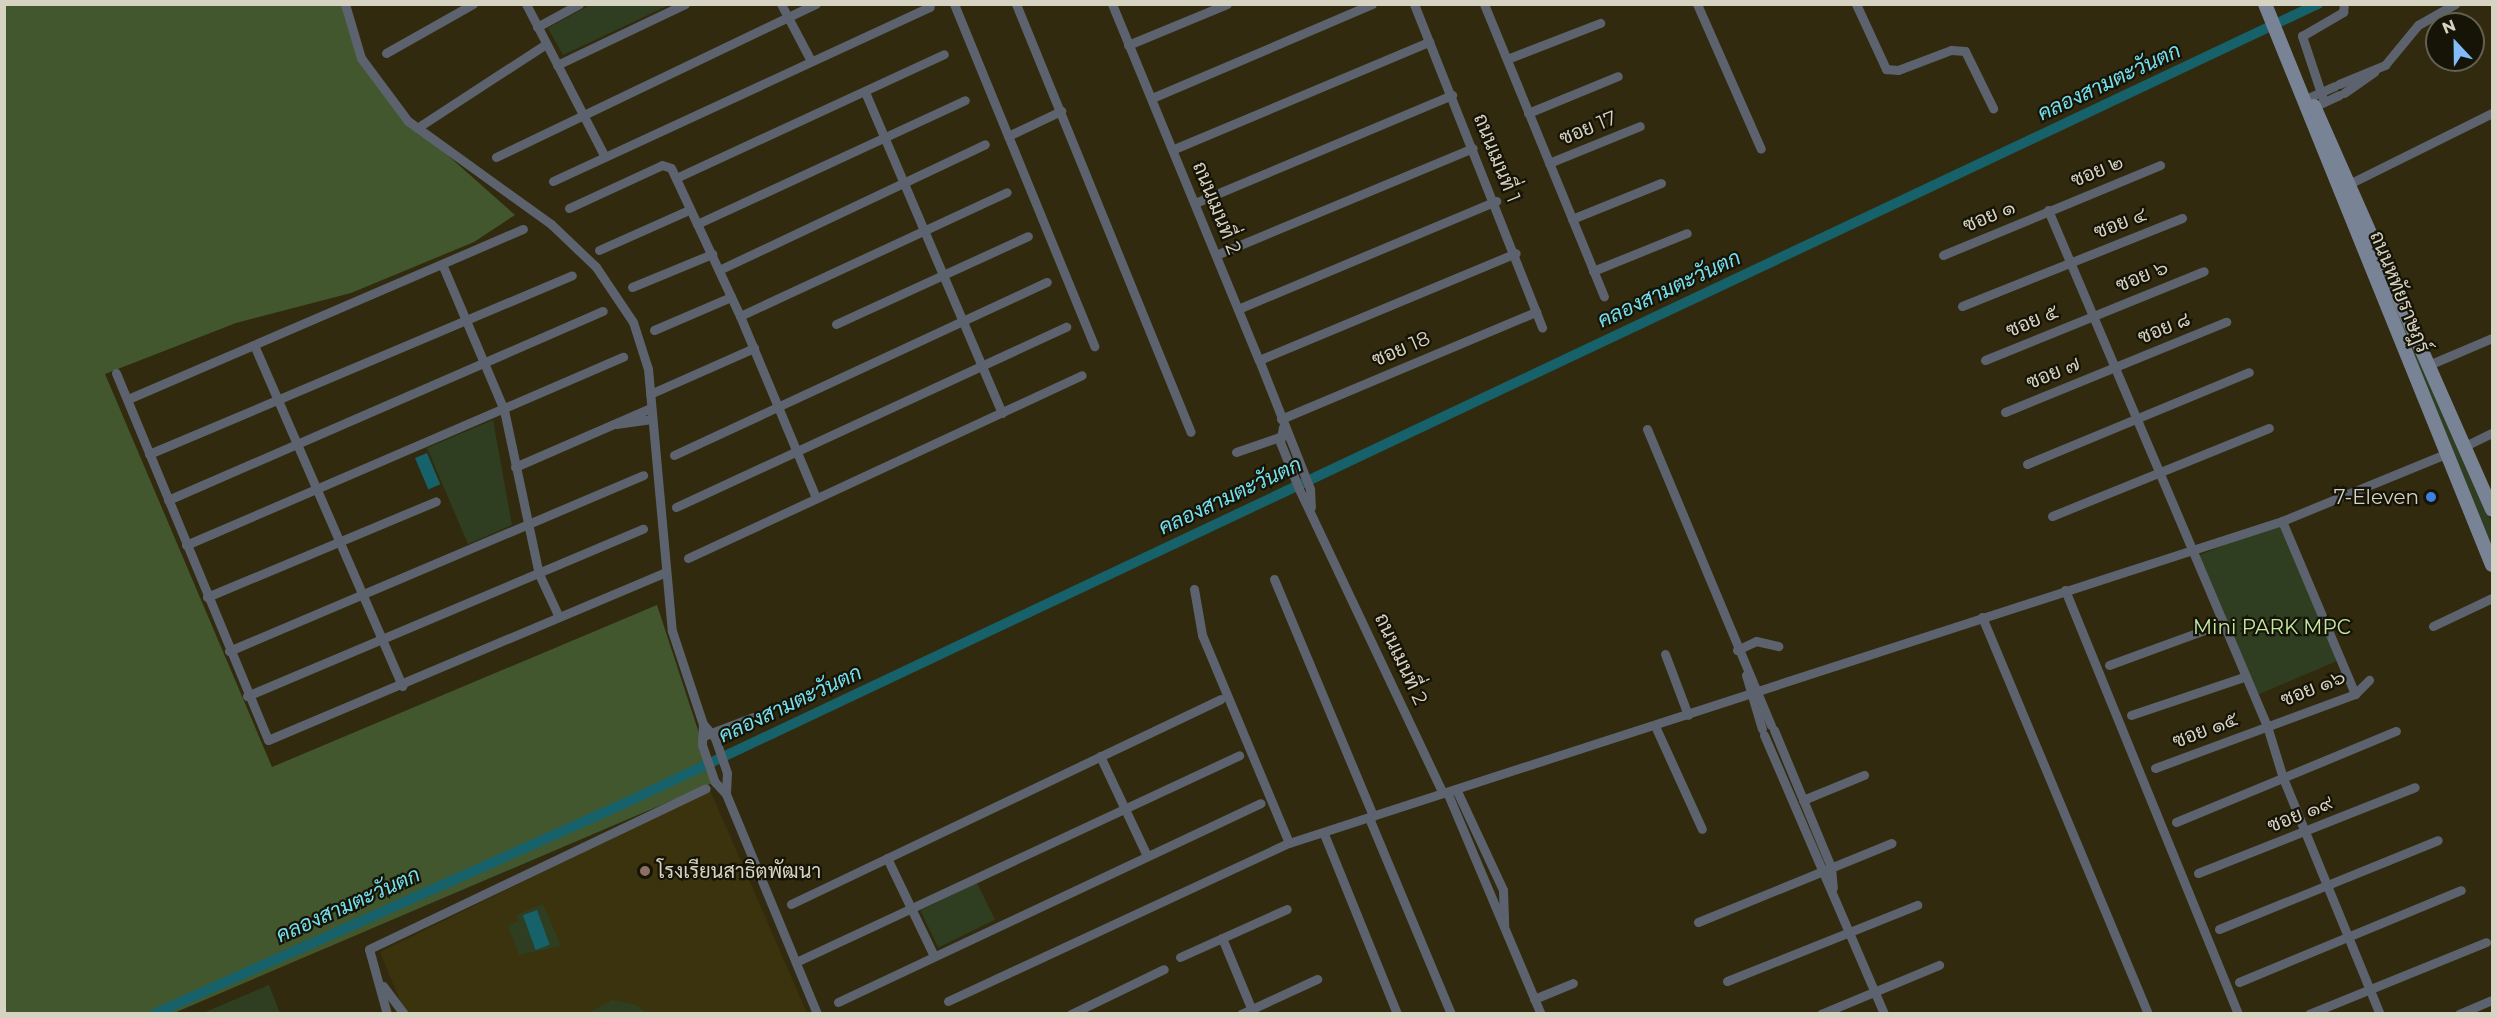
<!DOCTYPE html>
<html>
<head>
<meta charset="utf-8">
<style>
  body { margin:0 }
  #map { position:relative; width:2497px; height:1018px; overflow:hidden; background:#312a0e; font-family:Montserrat,Sarabun,sans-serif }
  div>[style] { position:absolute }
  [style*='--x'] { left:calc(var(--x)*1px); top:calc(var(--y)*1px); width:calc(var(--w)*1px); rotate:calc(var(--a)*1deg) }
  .built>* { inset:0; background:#3a330d }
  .green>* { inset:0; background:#2f3e21; transform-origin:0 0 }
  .forest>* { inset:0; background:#42572d }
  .water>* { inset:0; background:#16616a; transform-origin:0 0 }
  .canal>* { height:10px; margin:-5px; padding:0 5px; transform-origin:5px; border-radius:5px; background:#16616a }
  .street>* { height:9px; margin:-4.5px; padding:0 4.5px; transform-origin:4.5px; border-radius:4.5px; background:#5c636e }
  .secondary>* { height:14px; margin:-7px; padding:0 7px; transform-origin:7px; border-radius:7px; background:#788395 }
  .dots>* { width:16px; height:16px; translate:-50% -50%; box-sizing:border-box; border:3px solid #161307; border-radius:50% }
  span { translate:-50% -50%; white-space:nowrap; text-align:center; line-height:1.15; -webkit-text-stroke:4.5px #161307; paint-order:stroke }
  .street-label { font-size:20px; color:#d6d3c3 }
  .poi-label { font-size:20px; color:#d6d3c3 }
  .right { translate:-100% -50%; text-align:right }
  .left { translate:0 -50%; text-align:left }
  .park-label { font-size:20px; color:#c3e9a3 }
  .water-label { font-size:21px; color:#74dfee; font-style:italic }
  .frame { position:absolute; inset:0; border:6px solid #d6d3c3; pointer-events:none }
  .north { position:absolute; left:2425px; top:12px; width:60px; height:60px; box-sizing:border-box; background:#161307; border:2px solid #636052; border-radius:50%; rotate:338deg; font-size:16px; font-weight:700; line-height:24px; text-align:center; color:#d6d3c3 }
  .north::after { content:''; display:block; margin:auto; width:21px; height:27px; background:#82bcfa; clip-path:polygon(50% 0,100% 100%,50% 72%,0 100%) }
</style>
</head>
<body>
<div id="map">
  <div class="built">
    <i style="clip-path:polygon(710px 790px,807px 1013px,405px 1013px,380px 952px)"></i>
  </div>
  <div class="green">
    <i style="clip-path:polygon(590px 5px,590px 4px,669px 5px,563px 55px,548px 28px)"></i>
    <i style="clip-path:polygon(2374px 255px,2492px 523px,2492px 554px,2372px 256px)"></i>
    <i style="clip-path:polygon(493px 420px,512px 525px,468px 544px,427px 448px)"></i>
    <i style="left:2278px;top:522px;width:151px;height:92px;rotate:67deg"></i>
    <i style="left:977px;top:883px;width:41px;height:63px;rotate:64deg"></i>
    <i style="clip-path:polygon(543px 904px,561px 946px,519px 955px,508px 926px,518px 921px,516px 915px)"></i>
    <i style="clip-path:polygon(269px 985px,280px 1013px,203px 1013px)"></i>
    <i style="clip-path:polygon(612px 1000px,637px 1005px,646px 1013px,589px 1013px)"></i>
  </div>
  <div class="forest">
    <i style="clip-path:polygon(5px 5px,345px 5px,361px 58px,417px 128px,515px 215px,474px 242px,351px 293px,236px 323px,105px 374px,272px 767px,657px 605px,715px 782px,174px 1013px,5px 1014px)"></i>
  </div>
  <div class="water">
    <i style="left:427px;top:453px;width:34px;height:13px;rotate:67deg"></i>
    <i style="left:537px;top:910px;width:37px;height:15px;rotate:70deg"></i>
  </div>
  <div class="canal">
    <i style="--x:154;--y:1014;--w:512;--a:-24.11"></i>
    <i style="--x:621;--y:805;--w:1877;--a:-25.27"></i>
  </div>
  <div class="street">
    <i style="--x:345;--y:4;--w:56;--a:73.5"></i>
    <i style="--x:361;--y:58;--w:79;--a:53.3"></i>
    <i style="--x:408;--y:121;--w:176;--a:35.8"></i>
    <i style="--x:551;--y:224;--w:62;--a:43.7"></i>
    <i style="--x:596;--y:267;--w:66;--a:56.1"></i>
    <i style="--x:633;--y:322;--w:49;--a:72.3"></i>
    <i style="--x:648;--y:369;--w:263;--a:84.8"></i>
    <i style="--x:672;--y:631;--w:98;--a:71.6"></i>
    <i style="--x:703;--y:724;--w:18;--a:49"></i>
    <i style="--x:715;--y:738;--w:37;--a:71"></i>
    <i style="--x:727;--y:773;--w:21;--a:93"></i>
    <i style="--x:526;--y:4;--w:172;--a:62.7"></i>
    <i style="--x:781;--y:4;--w:64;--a:62.2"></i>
    <i style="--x:954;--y:4;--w:370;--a:67.7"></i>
    <i style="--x:1016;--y:4;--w:462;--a:67.8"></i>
    <i style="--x:1112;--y:4;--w:385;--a:67.6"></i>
    <i style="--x:1259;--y:360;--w:139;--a:68.4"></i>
    <i style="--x:1310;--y:489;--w:18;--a:87"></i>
    <i style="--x:1414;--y:4;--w:348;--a:68.4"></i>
    <i style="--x:1484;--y:4;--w:316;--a:67.7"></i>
    <i style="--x:1697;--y:4;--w:158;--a:66.2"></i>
    <i style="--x:1856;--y:4;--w:72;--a:65.2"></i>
    <i style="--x:1886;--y:69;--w:12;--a:5"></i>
    <i style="--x:1898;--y:70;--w:57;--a:-20.7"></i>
    <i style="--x:1951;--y:50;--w:14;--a:4"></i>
    <i style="--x:1965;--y:51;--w:64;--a:63.8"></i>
    <i style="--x:537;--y:27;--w:48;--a:-28.7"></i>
    <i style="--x:1128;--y:45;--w:107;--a:-22.5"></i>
    <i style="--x:386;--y:53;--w:100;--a:-29.4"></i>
    <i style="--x:1507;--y:59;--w:100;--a:-21.2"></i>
    <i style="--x:557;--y:65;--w:142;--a:-25.5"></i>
    <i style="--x:2339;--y:84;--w:50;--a:-22.4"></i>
    <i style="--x:2385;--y:65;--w:52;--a:-50.5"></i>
    <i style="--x:2418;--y:25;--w:43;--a:-29.6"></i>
    <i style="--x:865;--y:92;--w:349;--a:66.9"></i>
    <i style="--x:2344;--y:93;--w:37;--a:-35"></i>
    <i style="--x:2310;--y:97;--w:27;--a:-24"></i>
    <i style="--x:1152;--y:98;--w:239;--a:-23.1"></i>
    <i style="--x:2324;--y:102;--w:70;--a:-108.4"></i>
    <i style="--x:2302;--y:36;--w:48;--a:-30.3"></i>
    <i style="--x:2343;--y:12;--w:8;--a:-83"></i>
    <i style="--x:2320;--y:104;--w:21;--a:-25"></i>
    <i style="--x:1528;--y:113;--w:97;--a:-22.3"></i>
    <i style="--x:417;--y:128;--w:154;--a:-33.1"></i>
    <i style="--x:1008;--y:136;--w:59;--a:-25.3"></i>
    <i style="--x:1174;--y:149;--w:277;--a:-22.8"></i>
    <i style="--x:496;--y:157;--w:355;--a:-25.6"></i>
    <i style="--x:1549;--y:163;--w:98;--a:-22.1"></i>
    <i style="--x:676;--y:178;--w:295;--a:-24.8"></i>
    <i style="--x:553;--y:181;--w:415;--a:-24.8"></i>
    <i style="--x:2349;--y:184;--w:160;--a:-26.4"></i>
    <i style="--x:1195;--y:203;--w:279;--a:-22.8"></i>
    <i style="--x:569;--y:208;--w:102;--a:-24.8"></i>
    <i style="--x:662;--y:165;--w:9;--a:18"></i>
    <i style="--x:671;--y:168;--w:163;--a:65"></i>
    <i style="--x:740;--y:316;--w:197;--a:67.3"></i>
    <i style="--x:2048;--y:210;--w:561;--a:67"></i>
    <i style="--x:2267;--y:726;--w:54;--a:72.9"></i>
    <i style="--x:2283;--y:778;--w:255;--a:67.7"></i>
    <i style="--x:1572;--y:219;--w:96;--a:-22"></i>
    <i style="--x:697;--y:224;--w:295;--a:-24.8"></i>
    <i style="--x:599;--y:250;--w:98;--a:-24"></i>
    <i style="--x:1216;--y:255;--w:278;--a:-22.6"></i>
    <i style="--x:1943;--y:255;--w:235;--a:-22.5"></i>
    <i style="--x:442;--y:264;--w:159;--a:67"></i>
    <i style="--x:504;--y:410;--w:168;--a:78"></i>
    <i style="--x:539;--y:574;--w:47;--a:65.1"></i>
    <i style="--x:719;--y:270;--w:294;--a:-25.3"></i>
    <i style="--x:1593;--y:271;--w:101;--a:-22"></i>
    <i style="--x:632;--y:287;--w:87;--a:-22.4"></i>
    <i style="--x:1962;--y:306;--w:237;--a:-21.8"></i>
    <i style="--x:1238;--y:309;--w:280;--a:-22.7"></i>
    <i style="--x:740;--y:316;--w:294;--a:-24.9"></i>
    <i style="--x:836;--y:324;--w:211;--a:-24.6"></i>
    <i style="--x:654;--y:330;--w:84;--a:-23.2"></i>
    <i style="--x:254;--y:345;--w:372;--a:66.5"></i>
    <i style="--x:1259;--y:360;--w:278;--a:-22.6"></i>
    <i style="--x:1985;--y:360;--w:236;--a:-22.1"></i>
    <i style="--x:2431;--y:364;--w:66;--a:-23.1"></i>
    <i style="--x:116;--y:373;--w:397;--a:67.5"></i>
    <i style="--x:268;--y:740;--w:431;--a:-22.9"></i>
    <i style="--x:650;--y:394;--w:114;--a:-23.9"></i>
    <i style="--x:128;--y:399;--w:430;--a:-23.3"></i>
    <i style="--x:2005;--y:412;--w:239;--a:-22.2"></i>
    <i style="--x:1281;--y:419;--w:277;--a:-22.8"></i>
    <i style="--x:616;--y:424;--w:36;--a:-8"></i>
    <i style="--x:1283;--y:427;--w:15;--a:101"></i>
    <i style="--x:1280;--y:442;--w:51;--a:68"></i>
    <i style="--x:1299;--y:489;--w:336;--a:64.7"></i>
    <i style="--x:1647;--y:429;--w:321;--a:67.3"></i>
    <i style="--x:2465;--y:446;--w:30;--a:-26"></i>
    <i style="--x:1236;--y:452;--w:52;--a:-19.1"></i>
    <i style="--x:149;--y:454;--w:459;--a:-22.9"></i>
    <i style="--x:674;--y:455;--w:411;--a:-24.9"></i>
    <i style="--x:2027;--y:464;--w:240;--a:-22.5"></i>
    <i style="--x:515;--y:467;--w:148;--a:-23.5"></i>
    <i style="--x:168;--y:500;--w:474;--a:-23.5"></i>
    <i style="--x:676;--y:507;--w:430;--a:-24.8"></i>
    <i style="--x:2052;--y:516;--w:234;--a:-22.1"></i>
    <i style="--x:2282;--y:521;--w:188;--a:67.1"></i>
    <i style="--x:186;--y:545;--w:476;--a:-23.3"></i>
    <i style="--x:688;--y:558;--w:434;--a:-24.9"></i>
    <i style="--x:1274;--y:579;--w:257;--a:67.3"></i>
    <i style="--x:1194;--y:589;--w:47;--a:80.1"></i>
    <i style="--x:1202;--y:635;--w:225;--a:67.3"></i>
    <i style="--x:2065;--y:590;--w:458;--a:67.8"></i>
    <i style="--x:207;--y:597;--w:248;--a:-22.7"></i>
    <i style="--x:1982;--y:617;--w:430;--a:67.3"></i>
    <i style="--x:2433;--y:626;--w:65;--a:-25.4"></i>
    <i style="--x:1737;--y:650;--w:21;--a:-25"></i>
    <i style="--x:1756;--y:641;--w:23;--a:13"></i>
    <i style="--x:229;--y:651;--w:450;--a:-23"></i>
    <i style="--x:1665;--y:654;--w:65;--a:69.3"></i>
    <i style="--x:2109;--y:665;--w:119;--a:-20.1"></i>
    <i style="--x:1746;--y:675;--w:56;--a:73.5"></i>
    <i style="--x:247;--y:696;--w:430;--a:-22.9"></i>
    <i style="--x:2131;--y:715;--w:119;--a:-18.6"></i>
    <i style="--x:703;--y:724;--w:21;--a:93"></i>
    <i style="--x:702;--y:745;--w:39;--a:71"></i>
    <i style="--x:715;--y:782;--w:16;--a:47"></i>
    <i style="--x:726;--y:794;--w:238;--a:67.5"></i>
    <i style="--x:1655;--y:726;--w:113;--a:65.5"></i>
    <i style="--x:1774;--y:730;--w:148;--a:67.4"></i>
    <i style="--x:1831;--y:867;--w:21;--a:85"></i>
    <i style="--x:706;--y:735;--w:50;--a:-21"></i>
    <i style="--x:1764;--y:735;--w:304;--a:66.7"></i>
    <i style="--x:1100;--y:756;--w:110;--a:64.8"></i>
    <i style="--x:2155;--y:768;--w:213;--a:-20.3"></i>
    <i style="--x:2355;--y:694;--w:20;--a:-45"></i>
    <i style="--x:1456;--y:789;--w:111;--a:65"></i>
    <i style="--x:1503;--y:890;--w:35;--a:88"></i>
    <i style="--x:1447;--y:792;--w:241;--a:67.1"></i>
    <i style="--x:1803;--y:800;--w:66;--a:-22.3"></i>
    <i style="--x:1369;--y:818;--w:212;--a:67.3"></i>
    <i style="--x:2176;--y:822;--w:238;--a:-22.5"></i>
    <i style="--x:1324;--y:834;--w:194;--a:67.9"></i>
    <i style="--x:887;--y:858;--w:109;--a:64.4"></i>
    <i style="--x:2198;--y:873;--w:233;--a:-21.6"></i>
    <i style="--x:791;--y:904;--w:476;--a:-25.5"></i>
    <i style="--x:1698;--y:922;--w:209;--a:-22.2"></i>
    <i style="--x:2219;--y:929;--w:236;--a:-22.1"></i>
    <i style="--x:1222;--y:938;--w:81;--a:67.5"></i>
    <i style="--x:1180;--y:957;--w:117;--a:-24.2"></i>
    <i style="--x:796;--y:962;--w:489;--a:-25"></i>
    <i style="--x:1727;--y:981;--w:205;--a:-21.8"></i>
    <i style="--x:2239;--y:982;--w:240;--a:-22.5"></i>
    <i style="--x:383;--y:986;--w:35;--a:53"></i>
    <i style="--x:1534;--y:999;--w:42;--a:-22.3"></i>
    <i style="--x:948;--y:1001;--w:376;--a:-24.9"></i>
    <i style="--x:1289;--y:843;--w:1044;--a:-17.97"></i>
    <i style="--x:2282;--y:521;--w:176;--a:-22.3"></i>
    <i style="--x:838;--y:1002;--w:467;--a:-25.2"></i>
    <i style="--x:387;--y:1014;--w:67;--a:-105.5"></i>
    <i style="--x:369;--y:949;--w:373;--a:-25.5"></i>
    <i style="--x:1071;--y:1014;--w:103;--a:-25.8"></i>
    <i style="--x:1241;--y:1014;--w:84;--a:-24.7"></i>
    <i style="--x:1821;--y:1014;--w:128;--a:-22.6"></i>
    <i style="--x:2309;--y:1014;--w:191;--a:-22.1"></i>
    <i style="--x:2459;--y:1014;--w:36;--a:-23"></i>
  </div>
  <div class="secondary">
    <i style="--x:2265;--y:4;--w:605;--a:67.97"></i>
    <i style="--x:2314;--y:106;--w:441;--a:66.2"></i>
  </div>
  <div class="dots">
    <i style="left:2431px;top:497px;background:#3f7fe0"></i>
    <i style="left:645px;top:871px;background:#8d6e63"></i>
  </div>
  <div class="street-label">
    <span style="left:1588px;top:128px;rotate:-22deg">ซอย 17</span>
    <span style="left:1497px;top:158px;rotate:68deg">ถนนเมนที่ 1</span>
    <span style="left:2097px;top:171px;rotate:-22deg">ซอย ๒</span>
    <span style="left:1217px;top:208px;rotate:68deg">ถนนเมนที่ 2</span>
    <span style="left:1989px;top:216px;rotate:-23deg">ซอย ๑</span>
    <span style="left:2120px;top:223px;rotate:-21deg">ซอย ๔</span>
    <span style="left:2142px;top:276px;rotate:-22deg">ซอย ๖</span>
    <span style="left:2400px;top:292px;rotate:68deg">ถนนหทัยราษฎร์</span>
    <span style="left:2032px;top:321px;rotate:-23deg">ซอย ๕</span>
    <span style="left:2164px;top:328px;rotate:-22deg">ซอย ๘</span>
    <span style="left:1401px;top:349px;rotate:-23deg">ซอย 18</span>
    <span style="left:2053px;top:373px;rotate:-22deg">ซอย ๗</span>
    <span style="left:1401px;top:659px;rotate:65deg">ถนนเมนที่ 2</span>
    <span style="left:2313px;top:688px;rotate:-22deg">ซอย ๑๖</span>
    <span style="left:2205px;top:730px;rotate:-21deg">ซอย ๑๕</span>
    <span style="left:2300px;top:814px;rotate:-22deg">ซอย ๑๙</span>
  </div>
  <div class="poi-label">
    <span class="right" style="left:2419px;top:497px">7-Eleven</span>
    <span class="left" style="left:657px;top:871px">โรงเรียนสาธิตพัฒนา</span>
  </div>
  <div class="park-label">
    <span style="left:2272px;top:627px">Mini PARK MPC</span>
  </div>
  <div class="water-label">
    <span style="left:2109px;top:82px;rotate:-25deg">คลองสามตะวันตก</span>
    <span style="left:1669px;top:289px;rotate:-25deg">คลองสามตะวันตก</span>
    <span style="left:1230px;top:496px;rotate:-25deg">คลองสามตะวันตก</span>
    <span style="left:790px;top:704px;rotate:-25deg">คลองสามตะวันตก</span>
    <span style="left:348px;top:905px;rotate:-24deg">คลองสามตะวันตก</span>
  </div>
  <div class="frame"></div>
  <div class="north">N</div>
</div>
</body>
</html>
